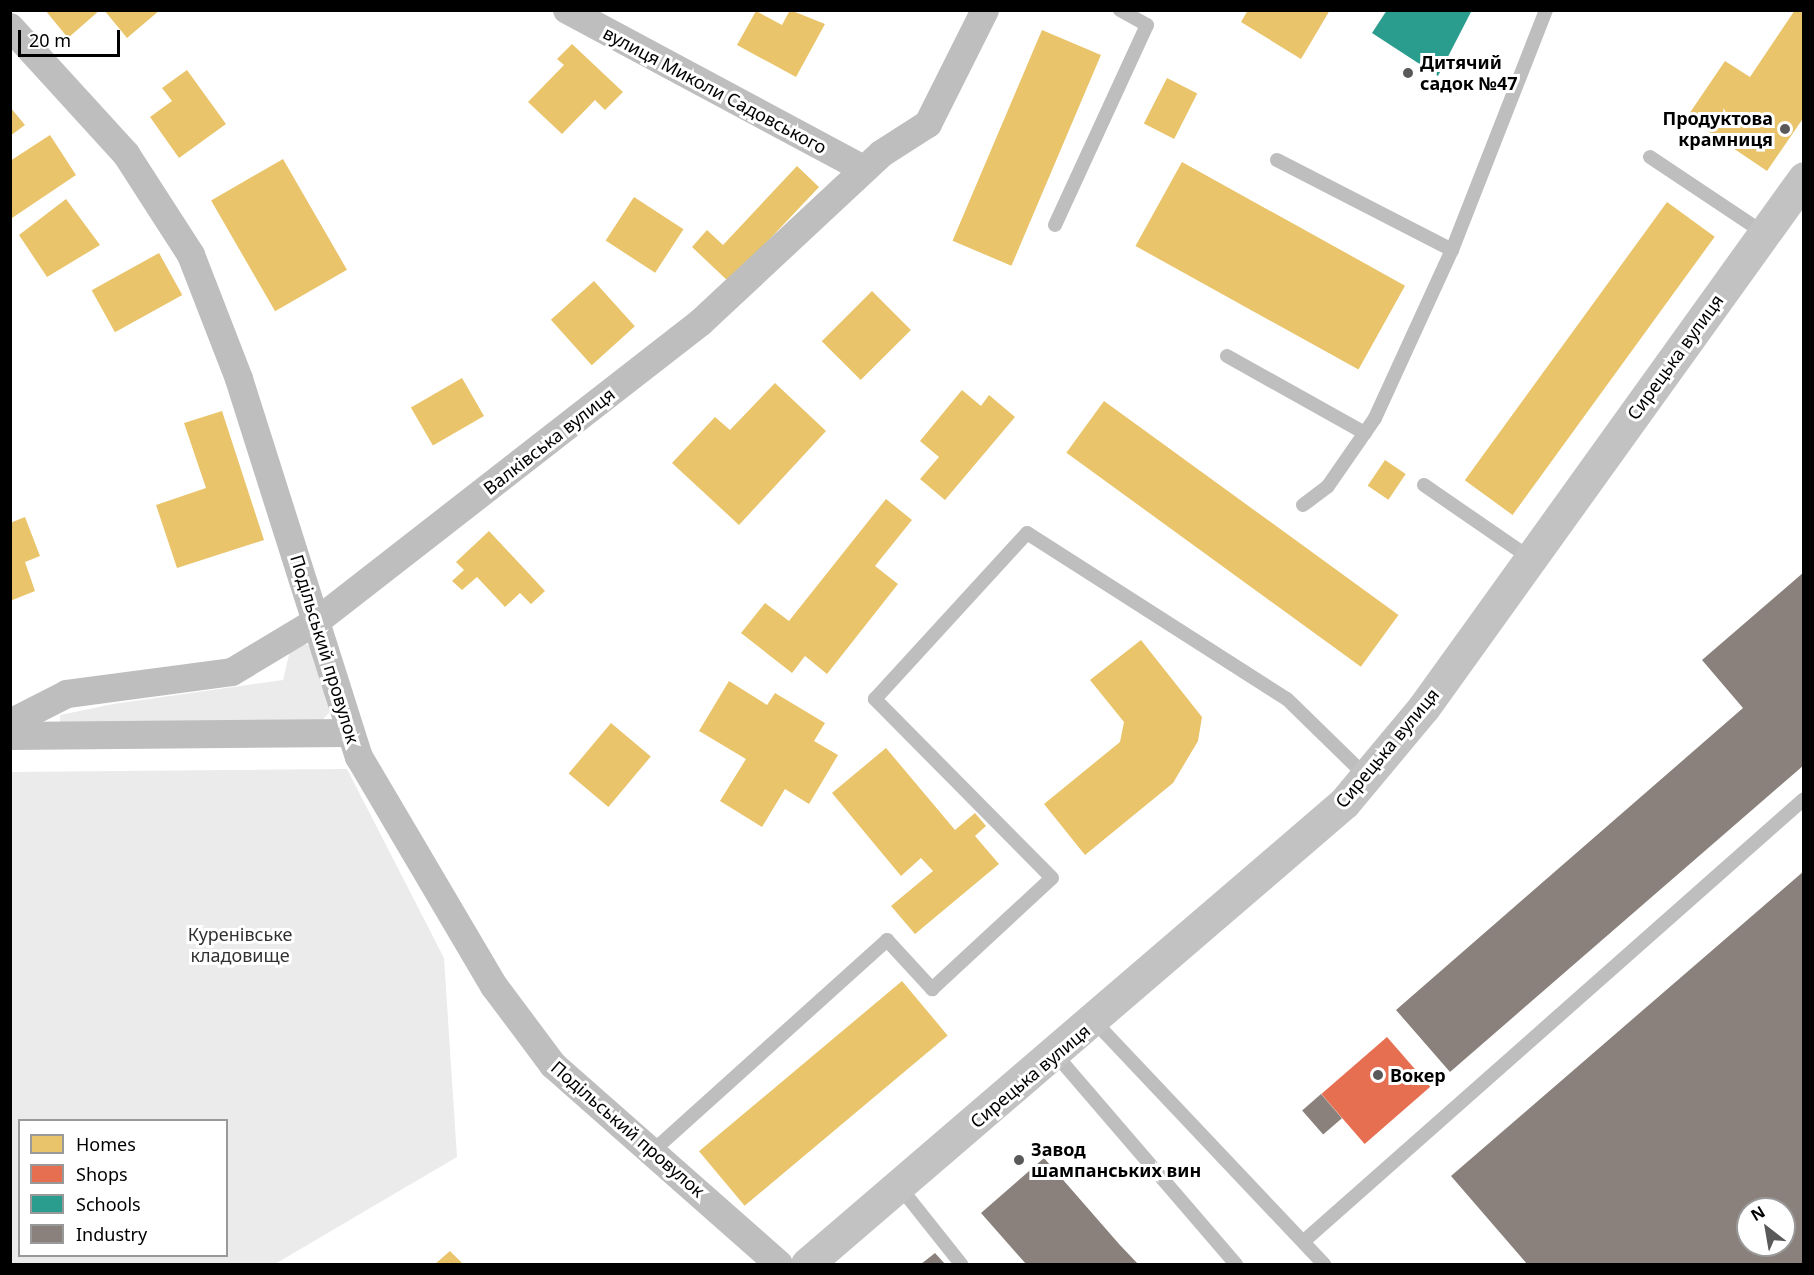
<!DOCTYPE html>
<html>
<head>
<meta charset="utf-8">
<style>
  body { margin:0 }
  #map { position:relative; width:1814px; height:1275px; overflow:hidden; background:#fff; font-family:"Noto Sans",sans-serif }
  div>[style] { position:absolute }
  [style*='--x'] { left:calc(var(--x)*1px); top:calc(var(--y)*1px); width:calc(var(--w)*1px); rotate:calc(var(--a)*1deg) }
  .green>* { inset:0; background:#ebebeb }
  .homes>* { inset:0; background:#e9c46a; transform-origin:0 0 }
  .shops>* { inset:0; background:#e76f51; transform-origin:0 0 }
  .schools>* { inset:0; background:#2a9d8f }
  .industry>* { inset:0; background:#8a817c; transform-origin:0 0 }
  .lane>* { height:14px; margin:-7px; padding:0 7px; transform-origin:7px; border-radius:7px; background:#bebebe }
  .street>* { height:28px; margin:-14px; padding:0 14px; transform-origin:14px; border-radius:14px; background:#bebebe }
  .secondary>* { height:33px; margin:-16.5px; padding:0 16.5px; transform-origin:16.5px; border-radius:16.5px; background:#c2c2c2 }
  .dots>* { width:16px; height:16px; translate:-50% -50%; box-sizing:border-box; border:3px solid #fff; border-radius:50% }
  span { translate:-50% -50%; white-space:nowrap; text-align:center; line-height:1.15; -webkit-text-stroke:6px #fff; paint-order:stroke }
  .poi-label { font-size:18px; color:#000; font-weight:700 }
  .left { translate:0 -50%; text-align:left }
  .right { translate:-100% -50%; text-align:right }
  .street-label { font-size:18px; color:#000 }
  .park-label { font-size:18px; color:#313131 }
  .frame { position:absolute; inset:0; border:12px solid #000; pointer-events:none }
  .legend { position:absolute; left:18px; top:1119px; width:210px; height:138px; box-sizing:border-box; background:#fff; border:2px solid #999; margin:0; padding:8px 10px; list-style:none; font-size:18px; color:#000 }
  .legend li { display:flex; align-items:center; gap:12px; height:30px }
  .legend b { width:30px; border:2px solid #999 }
  .north { position:absolute; left:1736px; top:1197px; width:60px; height:60px; box-sizing:border-box; background:#fff; border:2px solid #999; border-radius:50%; rotate:329deg; font-size:16px; font-weight:700; line-height:24px; text-align:center; color:#000 }
  .north::after { content:''; display:block; margin:auto; width:21px; height:27px; background:#595959; clip-path:polygon(50% 0,100% 100%,50% 72%,0 100%) }
  .scale { position:absolute; left:18px; top:30px; width:102px; height:27px; box-sizing:border-box; border:3px solid #000; border-top:0; padding-left:8px; font-size:18px; line-height:21px; white-space:nowrap; color:#000; -webkit-text-stroke:4px #fff; paint-order:stroke }
</style>
</head>
<body>
<div id="map">
  <div class="green">
    <i style="clip-path:polygon(306px 644px,320px 651px,332px 710px,320px 722px,60px 725px,60px 715px,113px 704px,283px 680px,290px 650px)"></i>
    <i style="clip-path:polygon(evenodd,347px 769px,444px 958px,457px 1157px,275px 1264px,11px 1264px,11px 772px,347px 769px,20px 1120px,226px 1120px,226px 1256px,20px 1256px,20px 1120px)"></i>
  </div>
  <div class="homes">
    <i style="clip-path:polygon(45px 10px,100px 10px,68px 38px)"></i>
    <i style="clip-path:polygon(104px 10px,160px 10px,127px 38px)"></i>
    <i style="clip-path:polygon(790px 10px,825px 24px,796px 77px,737px 45px,756px 11px,782px 25px)"></i>
    <i style="clip-path:polygon(1248px 10px,1330px 10px,1301px 59px,1241px 22px)"></i>
    <i style="clip-path:polygon(1795px 10px,1804px 10px,1804px 117px,1767px 171px,1687px 117px,1725px 61px,1750px 77px)"></i>
    <i style="left:1042px;top:30px;width:64px;height:229px;rotate:23deg"></i>
    <i style="clip-path:polygon(572px 44px,623px 92px,605px 110px,595px 100px,562px 134px,528px 102px,564px 65px,557px 59px)"></i>
    <i style="clip-path:polygon(187px 70px,226px 124px,179px 158px,150px 117px,172px 101px,162px 88px)"></i>
    <i style="left:1167px;top:78px;width:34px;height:51px;rotate:27deg"></i>
    <i style="clip-path:polygon(10px 107px,25px 125px,10px 136px)"></i>
    <i style="clip-path:polygon(50px 135px,76px 175px,12px 218px,10px 161px)"></i>
    <i style="left:283px;top:159px;width:128px;height:83px;rotate:60deg"></i>
    <i style="left:1182px;top:162px;width:255px;height:96px;rotate:29deg"></i>
    <i style="clip-path:polygon(797px 166px,819px 187px,729px 282px,692px 247px,707px 230px,723px 245px)"></i>
    <i style="left:634px;top:197px;width:59px;height:52px;rotate:33deg"></i>
    <i style="clip-path:polygon(66px 199px,100px 245px,47px 277px,19px 235px)"></i>
    <i style="left:1667px;top:202px;width:59px;height:344px;rotate:36deg"></i>
    <i style="left:159px;top:253px;width:48px;height:77px;rotate:61deg"></i>
    <i style="left:594px;top:281px;width:61px;height:58px;rotate:48deg"></i>
    <i style="left:872px;top:291px;width:55px;height:71px;rotate:45deg"></i>
    <i style="left:462px;top:378px;width:44px;height:59px;rotate:60deg"></i>
    <i style="clip-path:polygon(775px 383px,826px 431px,739px 525px,672px 463px,715px 417px,730px 430px)"></i>
    <i style="clip-path:polygon(962px 390px,981px 406px,989px 395px,1015px 417px,945px 500px,920px 479px,939px 457px,920px 441px)"></i>
    <i style="left:1104px;top:401px;width:364px;height:64px;rotate:36deg"></i>
    <i style="clip-path:polygon(222px 411px,264px 540px,177px 568px,156px 505px,206px 488px,184px 423px)"></i>
    <i style="left:1385px;top:460px;width:25px;height:31px;rotate:34deg"></i>
    <i style="clip-path:polygon(886px 499px,912px 520px,875px 566px,898px 584px,827px 674px,805px 656px,792px 673px,741px 633px,765px 603px,789px 621px)"></i>
    <i style="clip-path:polygon(25px 517px,40px 556px,25px 562px,35px 591px,10px 601px,10px 523px)"></i>
    <i style="clip-path:polygon(489px 531px,545px 591px,531px 604px,520px 593px,505px 607px,477px 577px,462px 590px,452px 581px,464px 570px,456px 562px)"></i>
    <i style="clip-path:polygon(1141px 640px,1202px 717px,1198px 741px,1173px 783px,1085px 855px,1044px 804px,1120px 742px,1124px 722px,1090px 680px)"></i>
    <i style="clip-path:polygon(729px 681px,767px 705px,775px 693px,825px 723px,814px 741px,838px 755px,809px 804px,785px 789px,762px 827px,720px 801px,746px 759px,699px 731px)"></i>
    <i style="left:611px;top:723px;width:52px;height:66px;rotate:40deg"></i>
    <i style="clip-path:polygon(886px 748px,955px 830px,975px 813px,986px 826px,975px 836px,999px 864px,915px 934px,891px 906px,933px 871px,921px 858px,901px 876px,832px 793px)"></i>
    <i style="left:902px;top:981px;width:71px;height:265px;rotate:50deg"></i>
    <i style="clip-path:polygon(450px 1251px,463px 1264px,435px 1264px)"></i>
  </div>
  <div class="shops">
    <i style="left:1387px;top:1037px;width:66px;height:87px;rotate:49deg"></i>
  </div>
  <div class="schools">
    <i style="clip-path:polygon(1387px 10px,1472px 10px,1438px 76px,1372px 33px)"></i>
  </div>
  <div class="industry">
    <i style="clip-path:polygon(1804px 572px,1804px 765px,1450px 1072px,1396px 1010px,1743px 708px,1702px 660px)"></i>
    <i style="clip-path:polygon(evenodd,1804px 871px,1804px 1264px,1527px 1264px,1451px 1176px,1804px 871px,1748px 1209px,1784px 1209px,1784px 1245px,1748px 1245px,1748px 1209px)"></i>
    <i style="left:1321px;top:1094px;width:32px;height:25px;rotate:49deg"></i>
    <i style="clip-path:polygon(1044px 1158px,1119px 1244px,1138px 1264px,1026px 1264px,981px 1213px)"></i>
    <i style="clip-path:polygon(935px 1253px,945px 1264px,921px 1264px)"></i>
  </div>
  <div class="lane">
    <i style="--x:1650;--y:157;--w:137;--a:33.7"></i>
    <i style="--x:1277;--y:160;--w:197;--a:27.2"></i>
    <i style="--x:1055;--y:225;--w:220;--a:-65.3"></i>
    <i style="--x:1147;--y:25;--w:31;--a:-151"></i>
    <i style="--x:1227;--y:356;--w:158;--a:29.2"></i>
    <i style="--x:1424;--y:485;--w:129;--a:34.6"></i>
    <i style="--x:1303;--y:505;--w:31;--a:-37"></i>
    <i style="--x:1328;--y:486;--w:83;--a:-55.3"></i>
    <i style="--x:1375;--y:418;--w:185;--a:-65.4"></i>
    <i style="--x:1452;--y:250;--w:258;--a:-68.6"></i>
    <i style="--x:1094;--y:1021;--w:335;--a:46.6"></i>
    <i style="--x:1056;--y:1055;--w:276;--a:49.3"></i>
    <i style="--x:654;--y:1150;--w:314;--a:-42"></i>
    <i style="--x:887;--y:940;--w:67;--a:47.4"></i>
    <i style="--x:932;--y:989;--w:163;--a:-42.8"></i>
    <i style="--x:1052;--y:878;--w:252;--a:-134.7"></i>
    <i style="--x:875;--y:699;--w:225;--a:-47.5"></i>
    <i style="--x:1027;--y:533;--w:308;--a:32.6"></i>
    <i style="--x:1287;--y:699;--w:112;--a:44.3"></i>
    <i style="--x:899;--y:1186;--w:100;--a:51.5"></i>
    <i style="--x:1304;--y:1241;--w:667;--a:-41.48"></i>
  </div>
  <div class="street">
    <i style="--x:567;--y:10;--w:337;--a:28.2"></i>
    <i style="--x:10;--y:27;--w:172;--a:47.6"></i>
    <i style="--x:126;--y:154;--w:120;--a:57.2"></i>
    <i style="--x:191;--y:255;--w:133;--a:68.8"></i>
    <i style="--x:239;--y:379;--w:397;--a:72.4"></i>
    <i style="--x:359;--y:757;--w:266;--a:59.5"></i>
    <i style="--x:494;--y:986;--w:99;--a:53.2"></i>
    <i style="--x:553;--y:1065;--w:301;--a:41.4"></i>
    <i style="--x:10;--y:723;--w:64;--a:-27"></i>
    <i style="--x:67;--y:694;--w:166;--a:-7.6"></i>
    <i style="--x:232;--y:672;--w:99;--a:-31"></i>
    <i style="--x:317;--y:621;--w:487;--a:-37.9"></i>
    <i style="--x:701;--y:322;--w:246;--a:-43"></i>
    <i style="--x:881;--y:154;--w:56;--a:-32.6"></i>
    <i style="--x:928;--y:124;--w:127;--a:-63.4"></i>
    <i style="--x:10;--y:736;--w:339;--a:-0.5"></i>
  </div>
  <div class="secondary">
    <i style="--x:807;--y:1264;--w:708;--a:-40.65"></i>
    <i style="--x:1344;--y:803;--w:125;--a:-50.2"></i>
    <i style="--x:1424;--y:707;--w:651;--a:-54.31"></i>
  </div>
  <div class="dots">
    <i style="left:1408px;top:73px;background:#595959"></i>
    <i style="left:1785px;top:129px;background:#595959"></i>
    <i style="left:1378px;top:1075px;background:#595959"></i>
    <i style="left:1019px;top:1160px;background:#595959"></i>
  </div>
  <div class="poi-label">
    <span class="left" style="left:1420px;top:73px">Дитячий<br>садок №47</span>
    <span class="right" style="left:1773px;top:129px">Продуктова<br>крамниця</span>
    <span class="left" style="left:1390px;top:1075px">Вокер</span>
    <span class="left" style="left:1031px;top:1160px">Завод<br>шампанських вин</span>
  </div>
  <div class="street-label">
    <span style="left:715px;top:90px;rotate:28deg">вулиця Миколи Садовського</span>
    <span style="left:1675px;top:357px;rotate:-54deg">Сирецька вулиця</span>
    <span style="left:549px;top:441px;rotate:-38deg">Валківська вулиця</span>
    <span style="left:325px;top:649px;rotate:73deg">Подільський провулок</span>
    <span style="left:1387px;top:748px;rotate:-50deg">Сирецька вулиця</span>
    <span style="left:1030px;top:1076px;rotate:-40deg">Сирецька вулиця</span>
    <span style="left:628px;top:1129px;rotate:41deg">Подільський провулок</span>
  </div>
  <div class="park-label">
    <span style="left:240px;top:945px">Куренівське<br>кладовище</span>
  </div>
  <div class="frame"></div>
  <ul class="legend">
  <li><b style="height:16px;background:#e9c46a"></b>Homes</li>
  <li><b style="height:16px;background:#e76f51"></b>Shops</li>
  <li><b style="height:16px;background:#2a9d8f"></b>Schools</li>
  <li><b style="height:16px;background:#8a817c"></b>Industry</li>
  </ul>
  <div class="north">N</div>
  <div class="scale">20 m</div>
</div>
</body>
</html>
